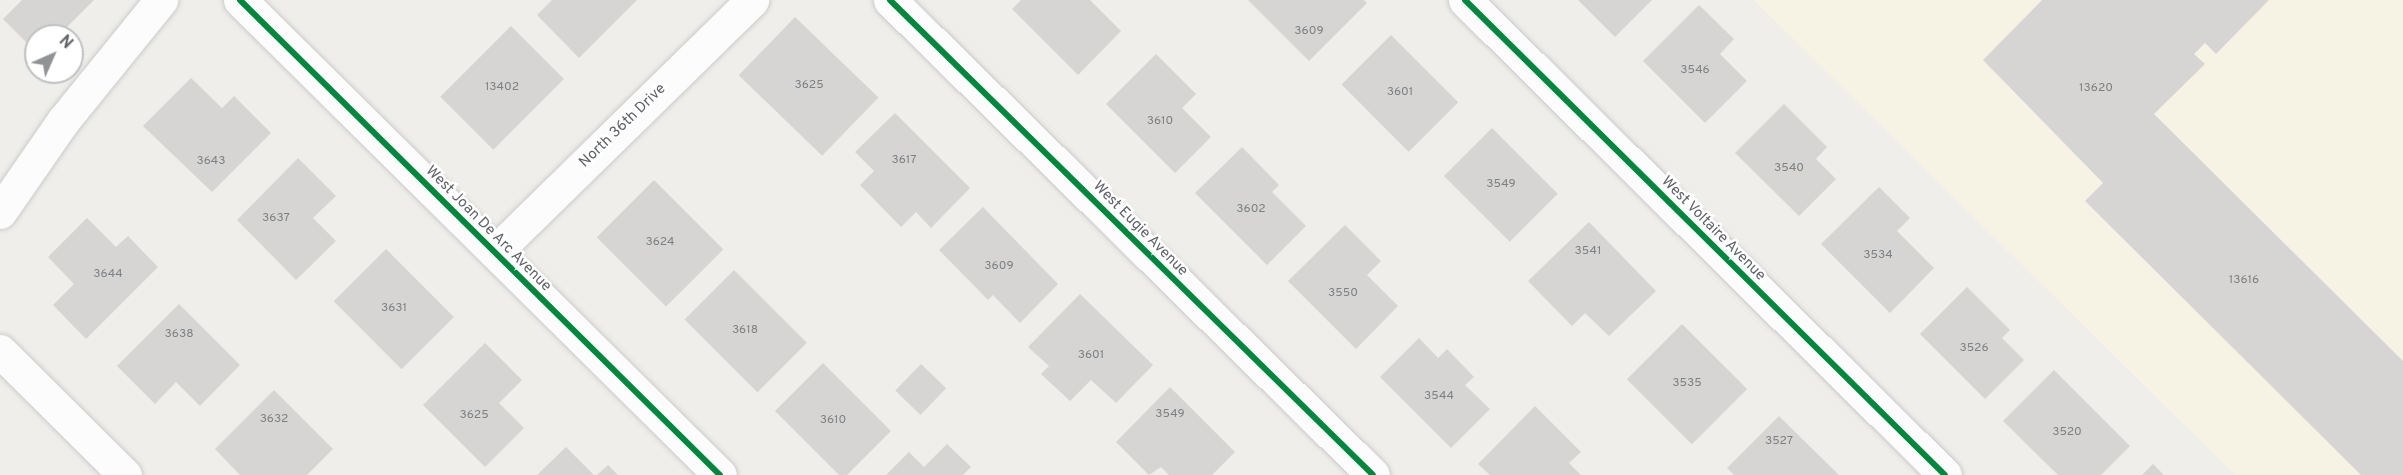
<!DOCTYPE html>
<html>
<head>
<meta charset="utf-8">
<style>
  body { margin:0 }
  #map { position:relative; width:2403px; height:475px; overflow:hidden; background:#efeeea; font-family:Overpass,sans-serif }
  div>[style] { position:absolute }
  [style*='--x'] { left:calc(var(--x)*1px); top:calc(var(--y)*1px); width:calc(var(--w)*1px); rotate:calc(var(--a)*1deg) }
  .commercial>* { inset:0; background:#f7f3e4 }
  .building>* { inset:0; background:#d6d5d3; transform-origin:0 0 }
  .roads { filter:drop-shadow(0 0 2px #cbcccc) drop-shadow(0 0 2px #cbcccc) }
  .minor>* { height:33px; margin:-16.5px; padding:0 16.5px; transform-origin:16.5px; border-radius:16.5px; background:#fdfcfc }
  .cycleway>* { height:6px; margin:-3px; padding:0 3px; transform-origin:3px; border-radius:3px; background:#00873e }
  span { translate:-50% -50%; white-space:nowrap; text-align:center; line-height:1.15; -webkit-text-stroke:5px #fff; paint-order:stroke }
  .number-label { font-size:12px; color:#7e8184 }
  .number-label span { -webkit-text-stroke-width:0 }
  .street-label { font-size:15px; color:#5f6368 }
  .north { position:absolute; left:24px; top:24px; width:60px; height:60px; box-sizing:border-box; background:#fff; border:2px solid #bfc1c3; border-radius:50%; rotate:45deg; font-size:16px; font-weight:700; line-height:24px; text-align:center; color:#5f6368 }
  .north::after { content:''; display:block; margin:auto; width:21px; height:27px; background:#919496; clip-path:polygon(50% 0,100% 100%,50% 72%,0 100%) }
</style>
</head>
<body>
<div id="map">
  <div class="commercial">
    <i style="clip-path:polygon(1754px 0,2403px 0,2403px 475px,2235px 475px)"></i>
  </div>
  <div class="building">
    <i style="clip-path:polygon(22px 0,94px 0,58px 36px,36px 36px,36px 52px,3px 19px)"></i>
    <i style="clip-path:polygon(552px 0,637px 0,579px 58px,537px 15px)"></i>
    <i style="clip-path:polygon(1021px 0,1090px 0,1121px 31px,1078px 75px,1012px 9px)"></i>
    <i style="clip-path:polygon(1248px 0,1364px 0,1367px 3px,1309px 61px)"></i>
    <i style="clip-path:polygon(1578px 0,1652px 0,1615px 37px)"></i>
    <i style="clip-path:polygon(2042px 0,2269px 0,2216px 54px,2205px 43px,2194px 54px,2205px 64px,2154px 114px,2403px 361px,2403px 475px,2361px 475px,2085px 201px,2103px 183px,1983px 60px)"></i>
    <i style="clip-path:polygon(1699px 5px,1734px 39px,1720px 54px,1747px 81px,1705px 123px,1643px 61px)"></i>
    <i style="left:795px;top:17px;width:116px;height:81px;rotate:44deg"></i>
    <i style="left:511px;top:26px;width:75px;height:100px;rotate:45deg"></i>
    <i style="left:1391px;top:35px;width:95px;height:70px;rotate:45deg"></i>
    <i style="clip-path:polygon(1156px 54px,1196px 94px,1182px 108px,1211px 137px,1175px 173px,1106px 104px)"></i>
    <i style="clip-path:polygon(191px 78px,222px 108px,234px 96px,271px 133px,212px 192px,143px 126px)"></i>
    <i style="clip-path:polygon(1784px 104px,1827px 147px,1816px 159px,1836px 179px,1799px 216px,1735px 153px)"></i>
    <i style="clip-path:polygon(895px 113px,970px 188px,931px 228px,916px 212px,901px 227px,860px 185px,874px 171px,855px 152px)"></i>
    <i style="left:1492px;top:128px;width:93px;height:68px;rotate:45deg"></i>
    <i style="clip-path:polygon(1242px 147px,1279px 185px,1272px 192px,1306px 226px,1267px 265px,1195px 193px)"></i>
    <i style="clip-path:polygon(298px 158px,336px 196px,313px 218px,336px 241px,296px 280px,237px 220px)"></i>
    <i style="left:654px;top:180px;width:98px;height:81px;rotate:45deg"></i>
    <i style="clip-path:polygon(1879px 187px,1910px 218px,1897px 231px,1934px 268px,1890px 313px,1821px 244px)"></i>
    <i style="clip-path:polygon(983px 207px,1058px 284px,1020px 323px,993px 295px,988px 300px,939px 250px)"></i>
    <i style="clip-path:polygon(87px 218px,116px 247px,128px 236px,158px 267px,86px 339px,53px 305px,74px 284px,48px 257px)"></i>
    <i style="clip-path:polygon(1589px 222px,1656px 291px,1609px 336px,1585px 313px,1572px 326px,1528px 281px)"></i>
    <i style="clip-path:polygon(1345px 225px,1381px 261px,1367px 275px,1398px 306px,1356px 349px,1288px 281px)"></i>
    <i style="left:386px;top:249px;width:96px;height:74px;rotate:45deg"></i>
    <i style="left:734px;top:270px;width:103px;height:70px;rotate:45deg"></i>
    <i style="clip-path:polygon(1967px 287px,2010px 330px,2002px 338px,2024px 360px,1985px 399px,1920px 334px)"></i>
    <i style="clip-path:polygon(1080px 294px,1153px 365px,1116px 403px,1091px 380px,1070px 401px,1041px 374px,1049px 366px,1028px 347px)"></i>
    <i style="clip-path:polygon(179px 304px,240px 365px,200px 406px,176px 382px,155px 404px,117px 366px)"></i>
    <i style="left:1682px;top:324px;width:92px;height:78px;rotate:45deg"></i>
    <i style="clip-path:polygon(1419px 338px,1438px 358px,1447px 349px,1474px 377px,1465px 385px,1490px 409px,1451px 448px,1380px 377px)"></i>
    <i style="clip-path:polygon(485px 343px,522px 380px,499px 403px,524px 428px,485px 467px,423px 405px)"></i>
    <i style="clip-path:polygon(823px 363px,891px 431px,847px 475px,839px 475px,775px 411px)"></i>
    <i style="left:921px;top:364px;width:35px;height:37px;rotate:44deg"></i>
    <i style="clip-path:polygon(2054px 370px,2130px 446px,2101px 475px,2058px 475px,2003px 421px)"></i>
    <i style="clip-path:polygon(1170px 387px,1235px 452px,1212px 475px,1169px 475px,1161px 467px,1149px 475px,1116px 442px)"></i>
    <i style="clip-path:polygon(274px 390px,333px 449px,307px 475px,240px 475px,215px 449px)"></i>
    <i style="clip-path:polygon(1535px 406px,1581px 452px,1569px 463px,1581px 475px,1490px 475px,1478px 464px)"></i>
    <i style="clip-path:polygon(1779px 416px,1839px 475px,1734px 475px,1727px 468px)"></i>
    <i style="clip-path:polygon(947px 444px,971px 467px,963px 475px,886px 475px,909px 452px,924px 467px)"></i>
    <i style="clip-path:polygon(566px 447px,594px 475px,537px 475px)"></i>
    <i style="clip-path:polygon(2153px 464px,2164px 475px,2142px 475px)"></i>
    <i style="clip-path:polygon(608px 465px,618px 475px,597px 475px)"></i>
  </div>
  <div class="roads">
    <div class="minor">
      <i style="--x:240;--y:0;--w:675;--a:44.7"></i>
      <i style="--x:890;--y:0;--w:677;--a:44.52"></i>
      <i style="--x:1465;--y:0;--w:675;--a:44.7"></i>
      <i style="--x:0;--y:212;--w:111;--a:-55.3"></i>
      <i style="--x:63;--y:121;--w:156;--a:-51"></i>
      <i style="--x:495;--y:252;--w:360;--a:-44.4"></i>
      <i style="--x:0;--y:351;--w:176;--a:44.8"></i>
    </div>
  </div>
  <div class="cycleway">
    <i style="--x:240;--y:0;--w:675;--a:44.7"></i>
    <i style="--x:890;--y:0;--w:677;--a:44.52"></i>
    <i style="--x:1465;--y:0;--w:675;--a:44.7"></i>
  </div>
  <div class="number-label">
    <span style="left:1309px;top:32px">3609</span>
    <span style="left:1695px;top:71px">3546</span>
    <span style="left:809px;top:86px">3625</span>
    <span style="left:502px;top:88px">13402</span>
    <span style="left:2096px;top:89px">13620</span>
    <span style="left:1400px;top:93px">3601</span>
    <span style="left:1160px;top:122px">3610</span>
    <span style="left:904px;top:161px">3617</span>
    <span style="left:211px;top:162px">3643</span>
    <span style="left:1789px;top:169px">3540</span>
    <span style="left:1501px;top:185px">3549</span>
    <span style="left:1251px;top:210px">3602</span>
    <span style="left:276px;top:219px">3637</span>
    <span style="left:660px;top:243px">3624</span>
    <span style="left:1588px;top:252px">3541</span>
    <span style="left:1878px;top:256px">3534</span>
    <span style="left:999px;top:267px">3609</span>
    <span style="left:108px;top:275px">3644</span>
    <span style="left:2244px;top:281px">13616</span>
    <span style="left:1343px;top:294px">3550</span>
    <span style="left:394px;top:309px">3631</span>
    <span style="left:745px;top:331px">3618</span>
    <span style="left:179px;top:335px">3638</span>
    <span style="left:1974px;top:349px">3526</span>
    <span style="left:1091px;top:356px">3601</span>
    <span style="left:1687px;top:384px">3535</span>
    <span style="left:1439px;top:397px">3544</span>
    <span style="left:1170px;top:415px">3549</span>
    <span style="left:474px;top:416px">3625</span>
    <span style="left:274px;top:420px">3632</span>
    <span style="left:833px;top:421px">3610</span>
    <span style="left:2067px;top:433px">3520</span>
    <span style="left:1779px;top:442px">3527</span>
  </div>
  <div class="street-label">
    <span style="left:623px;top:126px;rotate:-44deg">North 36th Drive</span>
    <span style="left:488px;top:229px;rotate:45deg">West Joan De Arc Avenue</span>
    <span style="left:1140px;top:229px;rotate:45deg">West Eugie Avenue</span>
    <span style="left:1713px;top:229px;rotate:45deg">West Voltaire Avenue</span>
  </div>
  <div class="north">N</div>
</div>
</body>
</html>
